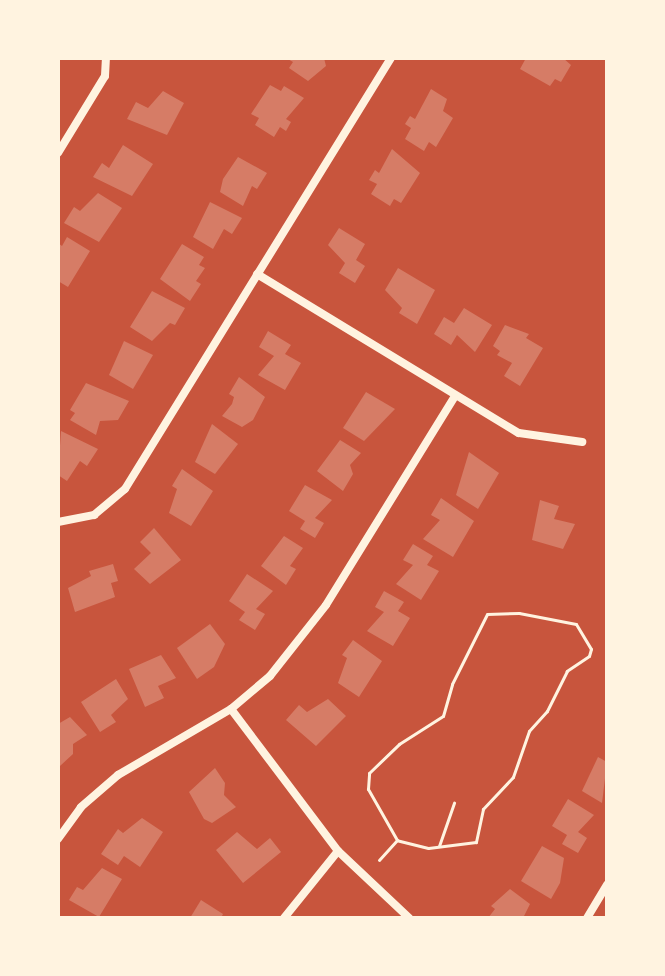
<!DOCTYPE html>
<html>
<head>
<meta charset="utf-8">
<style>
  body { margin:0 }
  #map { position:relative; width:665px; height:976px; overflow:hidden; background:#c8553d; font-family:"Work Sans",sans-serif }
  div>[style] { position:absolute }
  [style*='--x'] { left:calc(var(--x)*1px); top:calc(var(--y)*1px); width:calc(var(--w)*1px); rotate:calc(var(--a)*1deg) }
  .building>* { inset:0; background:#d67c66 }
  .path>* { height:3px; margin:-1.5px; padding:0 1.5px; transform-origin:1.5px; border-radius:1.5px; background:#fff3e0 }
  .minor>* { height:8px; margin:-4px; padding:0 4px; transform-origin:4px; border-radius:4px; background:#fff3e0 }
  span { translate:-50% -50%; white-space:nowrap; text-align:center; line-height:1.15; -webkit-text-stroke:8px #fff3e0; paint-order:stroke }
  .frame { position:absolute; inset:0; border:60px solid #fff3e0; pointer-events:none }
</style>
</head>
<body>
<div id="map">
  <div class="building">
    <i style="clip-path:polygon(286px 58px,324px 58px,326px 66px,308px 81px,289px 68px,293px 62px)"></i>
    <i style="clip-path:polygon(526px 58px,563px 58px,571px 65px,561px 82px,555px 79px,550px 86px,520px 69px)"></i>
    <i style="clip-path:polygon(270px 85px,281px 91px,284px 86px,304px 98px,286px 119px,291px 122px,286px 131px,280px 127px,274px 137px,255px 125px,259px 118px,251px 114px)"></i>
    <i style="clip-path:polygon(431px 89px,447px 99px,443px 111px,453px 118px,436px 147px,429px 142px,424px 151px,405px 139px,411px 128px,405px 124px,410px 116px,415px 119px)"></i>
    <i style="clip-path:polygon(163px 91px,184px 103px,167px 135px,127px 119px,136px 102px,148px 108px)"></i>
    <i style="clip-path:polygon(123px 145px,153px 164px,132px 196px,93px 177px,102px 163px,109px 168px)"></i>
    <i style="clip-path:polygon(392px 149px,420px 173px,401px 203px,394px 199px,390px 206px,371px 194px,377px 184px,369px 180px,375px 170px,379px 173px)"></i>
    <i style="clip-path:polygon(238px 157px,267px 173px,257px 189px,252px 186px,243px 206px,220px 192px,223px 179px)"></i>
    <i style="clip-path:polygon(98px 193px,122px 208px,99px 242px,64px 223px,74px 207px,80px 211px)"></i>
    <i style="clip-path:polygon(210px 202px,242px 218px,232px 234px,224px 229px,213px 249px,193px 237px)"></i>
    <i style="clip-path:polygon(339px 228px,365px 244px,356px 260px,365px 266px,355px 283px,339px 273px,345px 263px,328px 245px)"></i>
    <i style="clip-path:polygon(67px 237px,90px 251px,68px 287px,58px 281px,58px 243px,62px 246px)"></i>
    <i style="clip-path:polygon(182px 244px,204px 257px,199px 265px,205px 268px,196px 281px,201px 284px,190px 301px,160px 279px)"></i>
    <i style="clip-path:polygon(398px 268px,435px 290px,417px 324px,399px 313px,402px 308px,385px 290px)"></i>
    <i style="clip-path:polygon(152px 291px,185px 308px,175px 325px,170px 323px,152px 341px,130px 327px)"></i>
    <i style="clip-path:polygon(464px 308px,492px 325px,475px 352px,457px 335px,451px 345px,434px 334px,444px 317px,454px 323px)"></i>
    <i style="clip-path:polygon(505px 325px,529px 334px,526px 338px,543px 348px,520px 386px,504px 376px,512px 363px,497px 355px,500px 351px,493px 346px)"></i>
    <i style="clip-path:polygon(268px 331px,291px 345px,285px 354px,301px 363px,285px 390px,258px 375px,274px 356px,259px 347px)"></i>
    <i style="clip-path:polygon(124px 341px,153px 355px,133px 389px,109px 375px)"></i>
    <i style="clip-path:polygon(239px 377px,265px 397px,253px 420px,242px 427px,222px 416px,232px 404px,234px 397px,229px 394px)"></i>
    <i style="clip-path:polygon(86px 383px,129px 401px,118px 420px,100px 421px,96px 435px,70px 420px,75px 413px,70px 410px)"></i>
    <i style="clip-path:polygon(366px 392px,395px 409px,364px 441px,343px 428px)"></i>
    <i style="clip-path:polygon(212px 424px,238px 444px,215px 474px,195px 462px)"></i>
    <i style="clip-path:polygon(61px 431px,98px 449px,87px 466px,80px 461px,67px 481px,58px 475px)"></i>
    <i style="clip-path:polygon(340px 440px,361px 453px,350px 465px,353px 474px,343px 491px,317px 471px)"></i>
    <i style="clip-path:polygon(469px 452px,499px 473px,478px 509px,456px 495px)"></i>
    <i style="clip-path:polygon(182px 469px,213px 491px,191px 526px,169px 513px,177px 489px,172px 486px)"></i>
    <i style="clip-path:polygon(305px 485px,332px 500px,315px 518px,324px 523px,315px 538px,300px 529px,305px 521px,289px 511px)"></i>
    <i style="clip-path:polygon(441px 498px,474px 521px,453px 557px,423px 539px,440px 520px,431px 515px)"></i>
    <i style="clip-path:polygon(540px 500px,559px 506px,554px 519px,575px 524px,563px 549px,532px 540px)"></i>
    <i style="clip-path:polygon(154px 528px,181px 560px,150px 584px,134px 569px,151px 553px,140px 542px)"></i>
    <i style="clip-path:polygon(284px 536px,303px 548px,290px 566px,296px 569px,286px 585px,261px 566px)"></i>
    <i style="clip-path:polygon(413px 544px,433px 556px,427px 565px,439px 571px,421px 600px,396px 584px,413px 565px,403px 560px)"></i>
    <i style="clip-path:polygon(113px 564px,118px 581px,111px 583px,115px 597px,75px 612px,68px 588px,91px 576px,89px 571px)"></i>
    <i style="clip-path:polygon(247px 574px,273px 591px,256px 609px,265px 614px,255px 630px,239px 620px,245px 612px,229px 601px)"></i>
    <i style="clip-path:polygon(384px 591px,404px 602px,398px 611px,410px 618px,393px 646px,367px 631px,384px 612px,375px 607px)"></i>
    <i style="clip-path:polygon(210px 624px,225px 644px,214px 667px,197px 679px,177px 648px)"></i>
    <i style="clip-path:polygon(353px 640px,382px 661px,359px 697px,338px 683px,347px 658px,342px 655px)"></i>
    <i style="clip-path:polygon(161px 655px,176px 678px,158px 686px,164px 698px,145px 707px,129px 669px)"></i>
    <i style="clip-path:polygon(116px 679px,128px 699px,111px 715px,116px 722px,100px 732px,81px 702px)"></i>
    <i style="clip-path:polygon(328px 699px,346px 716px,316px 746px,286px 720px,299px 705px,307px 712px)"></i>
    <i style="clip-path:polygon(70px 717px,87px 735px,73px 744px,73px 754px,60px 766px,58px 724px)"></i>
    <i style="clip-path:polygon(598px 757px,607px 762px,602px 803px,582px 791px)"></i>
    <i style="clip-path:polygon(215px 768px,225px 783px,224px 795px,236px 807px,212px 823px,204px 819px,189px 792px)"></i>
    <i style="clip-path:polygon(568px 799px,594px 815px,578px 832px,587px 838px,578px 853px,562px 844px,567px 835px,552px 826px)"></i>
    <i style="clip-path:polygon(142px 818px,163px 832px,140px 867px,124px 856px,118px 865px,101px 854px,118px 829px,123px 833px)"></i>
    <i style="clip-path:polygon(237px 832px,257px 849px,270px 838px,281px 852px,243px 883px,216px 850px)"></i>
    <i style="clip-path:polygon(542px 846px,564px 858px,560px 883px,551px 899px,521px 881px)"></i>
    <i style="clip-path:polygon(102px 868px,122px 879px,99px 917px,69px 900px,77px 887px,83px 890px)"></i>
    <i style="clip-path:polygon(510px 889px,530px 904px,523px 918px,488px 918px,495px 909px,491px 906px)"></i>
    <i style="clip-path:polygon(201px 900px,223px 914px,221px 918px,190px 918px)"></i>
  </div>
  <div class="path">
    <i style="--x:439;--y:846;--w:46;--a:-70.8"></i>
    <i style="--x:379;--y:860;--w:27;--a:-48"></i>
    <i style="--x:397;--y:840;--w:59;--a:-119.6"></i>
    <i style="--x:368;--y:789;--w:16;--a:-86"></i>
    <i style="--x:369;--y:773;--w:42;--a:-44"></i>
    <i style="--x:399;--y:744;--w:52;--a:-32.5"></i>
    <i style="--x:443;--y:716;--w:33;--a:-74"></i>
    <i style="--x:452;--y:684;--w:78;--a:-63.4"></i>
    <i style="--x:487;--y:614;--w:32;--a:-2"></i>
    <i style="--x:519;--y:613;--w:58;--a:10.9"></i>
    <i style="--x:576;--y:624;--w:29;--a:59"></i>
    <i style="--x:591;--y:649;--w:7;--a:106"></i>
    <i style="--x:589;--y:656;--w:27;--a:146"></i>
    <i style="--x:567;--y:671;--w:45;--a:116.6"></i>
    <i style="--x:547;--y:711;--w:27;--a:132"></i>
    <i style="--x:529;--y:731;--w:49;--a:109.2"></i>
    <i style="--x:513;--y:777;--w:44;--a:133.2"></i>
    <i style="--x:483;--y:809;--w:34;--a:102"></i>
    <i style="--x:476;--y:842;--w:48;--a:172.9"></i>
    <i style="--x:428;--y:848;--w:32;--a:-166"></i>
  </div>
  <div class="minor">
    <i style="--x:58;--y:153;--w:90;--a:-58.6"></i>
    <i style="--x:105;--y:76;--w:18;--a:-87"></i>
    <i style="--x:257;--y:274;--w:306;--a:31.3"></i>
    <i style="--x:519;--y:433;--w:64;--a:8.1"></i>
    <i style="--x:58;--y:522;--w:37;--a:-11"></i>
    <i style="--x:94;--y:515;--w:40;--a:-40"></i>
    <i style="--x:125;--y:489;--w:506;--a:-58.32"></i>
    <i style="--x:231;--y:709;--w:178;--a:53"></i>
    <i style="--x:338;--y:851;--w:98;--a:43.3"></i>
    <i style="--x:58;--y:839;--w:39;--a:-54"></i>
    <i style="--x:81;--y:807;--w:49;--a:-40.9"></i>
    <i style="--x:118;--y:775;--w:131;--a:-30.3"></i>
    <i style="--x:231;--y:709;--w:51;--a:-40.2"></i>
    <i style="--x:270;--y:676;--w:90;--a:-51.7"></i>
    <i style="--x:326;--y:605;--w:246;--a:-58.3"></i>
    <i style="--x:284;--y:918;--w:86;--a:-51.1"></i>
    <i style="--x:587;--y:918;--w:39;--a:-59"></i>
  </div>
  <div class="frame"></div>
</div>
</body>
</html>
